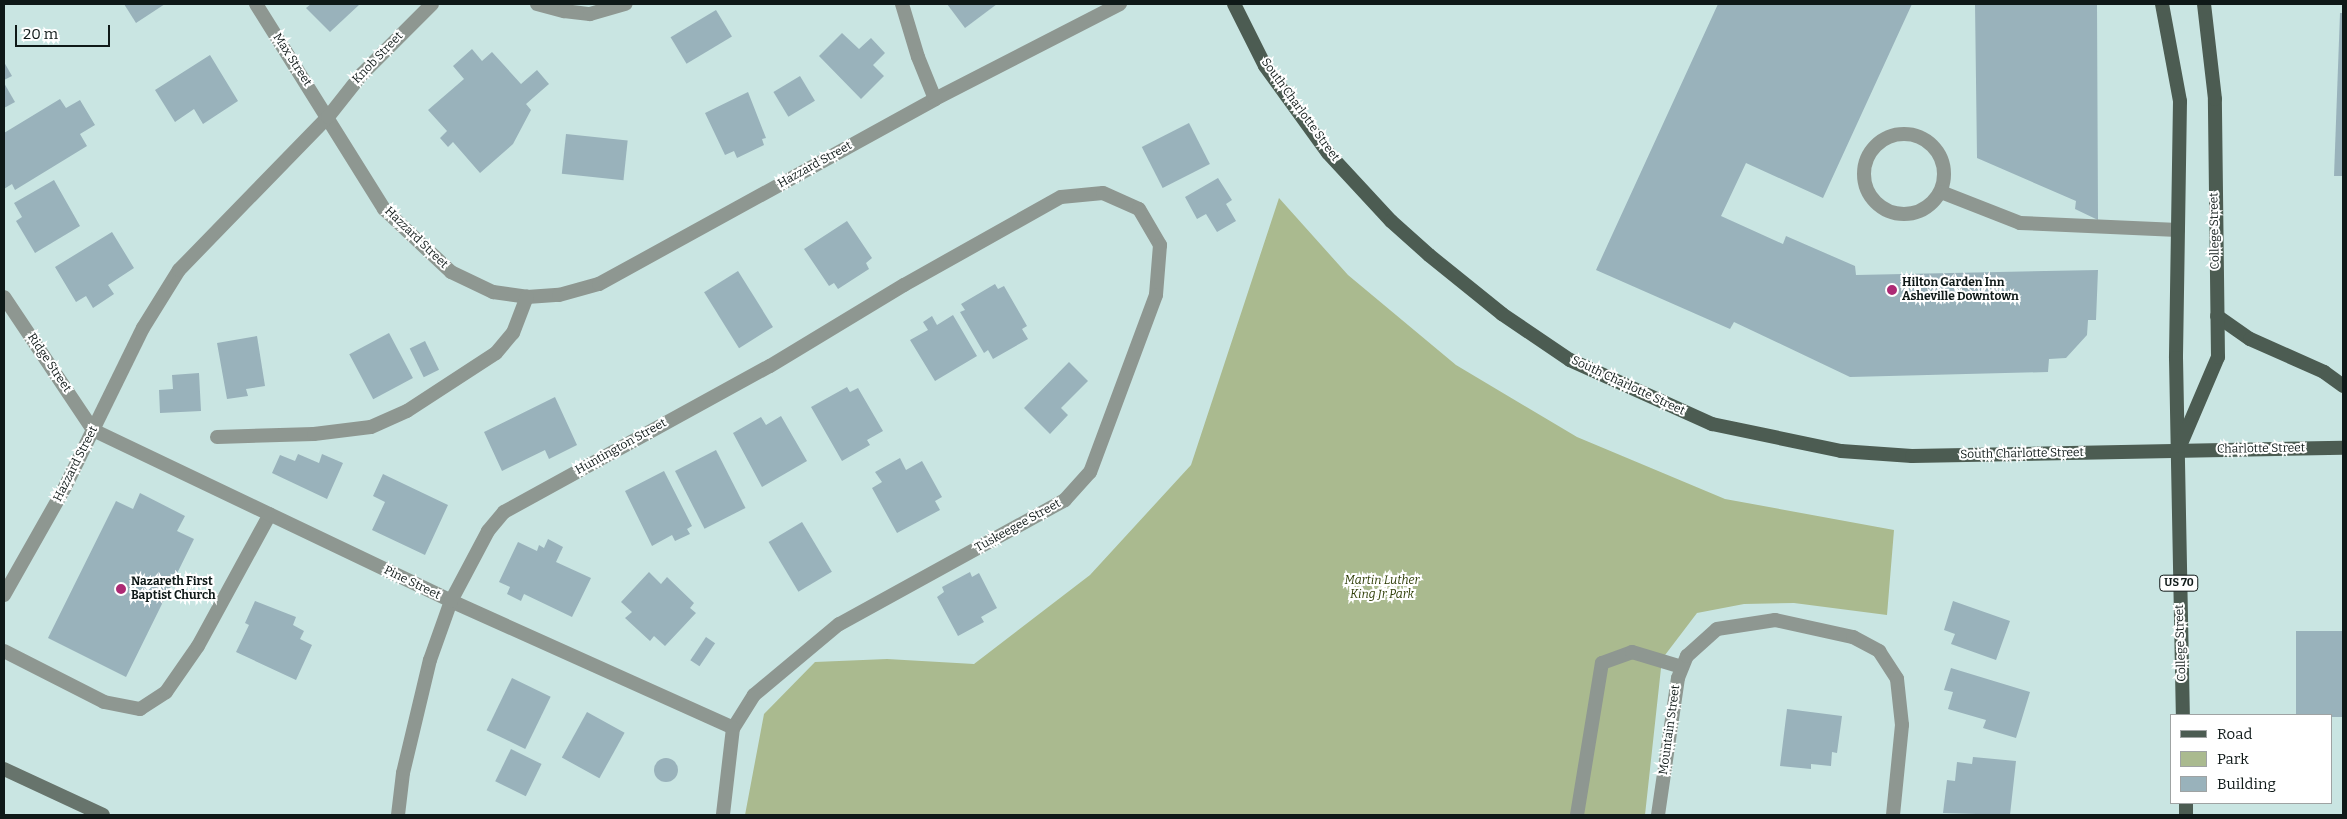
<!DOCTYPE html>
<html>
<head>
<meta charset="utf-8">
<style>
  body { margin:0 }
  #map { position:relative; width:2347px; height:819px; overflow:hidden; background:#c9e5e2; font-family:Bitter,serif }
  div>[style] { position:absolute }
  [style*='--x'] { left:calc(var(--x)*1px); top:calc(var(--y)*1px); width:calc(var(--w)*1px); rotate:calc(var(--a)*1deg) }
  .green>* { inset:0; background:#aaba8f }
  .building>* { inset:0; background:#99b2bb; transform-origin:0 0 }
  .round { border-radius:50% }
  .service>* { height:14px; margin:-7px; padding:0 7px; transform-origin:7px; border-radius:7px; background:#8e9791 }
  .service>.ring { margin:-7px; padding:0; box-sizing:content-box; background:none; border:14px solid #8e9791; border-radius:50% }
  .minor>* { height:14px; margin:-7px; padding:0 7px; transform-origin:7px; border-radius:7px; background:#8e9791 }
  .secondary>* { height:14px; margin:-7px; padding:0 7px; transform-origin:7px; border-radius:7px; background:#67746c }
  .primary>* { height:14px; margin:-7px; padding:0 7px; transform-origin:7px; border-radius:7px; background:#4c5c52 }
  .dots>* { width:14px; height:14px; translate:-50% -50%; box-sizing:border-box; border:2px solid #fff; border-radius:50% }
  span { translate:-50% -50%; white-space:nowrap; text-align:center; line-height:1.15; -webkit-text-stroke:4px #fff; paint-order:stroke }
  .shield-label span { padding:1px 4px; background:#fff; border:1px solid; border-radius:4px; -webkit-text-stroke-width:0 }
  .shield-label { font-size:11px; color:#0f1918; font-weight:700 }
  .street-label { font-size:12px; color:#0f1918 }
  .poi-label { font-size:12px; color:#0f1918; font-weight:700 }
  .left { translate:0 -50%; text-align:left }
  .park-label { font-size:12px; color:#2e3d06; font-style:italic }
  .frame { position:absolute; inset:0; border:5px solid #0f1918; pointer-events:none }
  .legend { position:absolute; left:2170px; top:714px; width:162px; height:90px; box-sizing:border-box; background:#fff; border:1px solid #9fa3a3; margin:0; padding:6px 9px; list-style:none; font-size:15px; color:#0f1918 }
  .legend li { display:flex; align-items:center; gap:10px; height:25px }
  .legend b { width:25px; border:1px solid #9fa3a3 }
  .scale { position:absolute; left:15px; top:25px; width:95px; height:22px; box-sizing:border-box; border:2px solid #0f1918; border-top:0; padding-left:6px; font-size:15px; line-height:18px; white-space:nowrap; color:#0f1918; -webkit-text-stroke:4px #fff; paint-order:stroke }
</style>
</head>
<body>
<div id="map">
  <div class="green">
    <i style="clip-path:polygon(1279px 198px,1348px 275px,1456px 365px,1577px 437px,1725px 499px,1894px 530px,1887px 615px,1794px 603px,1744px 604px,1697px 613px,1662px 659px,1645px 815px,745px 815px,764px 714px,815px 662px,887px 659px,974px 664px,1090px 575px,1191px 465px)"></i>
  </div>
  <div class="building">
    <i style="clip-path:polygon(124px 4px,165px 4px,136px 23px)"></i>
    <i style="clip-path:polygon(311px 4px,360px 4px,330px 32px,306px 8px)"></i>
    <i style="clip-path:polygon(947px 4px,997px 4px,965px 28px)"></i>
    <i style="clip-path:polygon(1718px 4px,1912px 4px,1823px 198px,1746px 163px,1721px 216px,1783px 244px,1786px 236px,1855px 266px,1856px 275px,2098px 270px,2096px 320px,2088px 320px,2087px 335px,2066px 358px,2049px 359px,2048px 372px,1850px 377px,1734px 322px,1730px 329px,1596px 270px)"></i>
    <i style="clip-path:polygon(1975px 4px,2097px 4px,2098px 220px,2075px 209px,2076px 201px,1977px 158px)"></i>
    <i style="left:716px;top:10px;width:31px;height:53px;rotate:59deg"></i>
    <i style="clip-path:polygon(2340px 13px,2343px 13px,2343px 176px,2334px 176px)"></i>
    <i style="clip-path:polygon(842px 33px,859px 49px,871px 38px,885px 53px,873px 65px,884px 76px,861px 99px,819px 56px)"></i>
    <i style="clip-path:polygon(472px 49px,482px 61px,492px 52px,521px 84px,537px 70px,549px 84px,526px 104px,531px 110px,513px 144px,480px 173px,453px 142px,448px 147px,440px 138px,447px 131px,428px 110px,464px 79px,453px 66px)"></i>
    <i style="clip-path:polygon(210px 55px,238px 101px,203px 124px,194px 109px,175px 122px,155px 90px)"></i>
    <i style="clip-path:polygon(4px 62px,12px 76px,4px 80px)"></i>
    <i style="left:800px;top:76px;width:29px;height:31px;rotate:59deg"></i>
    <i style="clip-path:polygon(4px 83px,15px 102px,4px 108px)"></i>
    <i style="clip-path:polygon(748px 92px,766px 138px,762px 139px,764px 145px,737px 158px,734px 151px,725px 155px,705px 113px)"></i>
    <i style="clip-path:polygon(60px 99px,66px 108px,80px 100px,95px 125px,80px 134px,87px 146px,15px 190px,12px 184px,4px 189px,4px 133px)"></i>
    <i style="left:1189px;top:123px;width:46px;height:53px;rotate:63deg"></i>
    <i style="left:566px;top:134px;width:62px;height:40px;rotate:6deg"></i>
    <i style="clip-path:polygon(1218px 178px,1232px 200px,1226px 204px,1236px 221px,1217px 232px,1206px 214px,1197px 219px,1185px 197px)"></i>
    <i style="clip-path:polygon(54px 180px,80px 226px,35px 253px,16px 221px,22px 217px,14px 203px)"></i>
    <i style="clip-path:polygon(847px 221px,872px 258px,866px 263px,869px 269px,838px 289px,834px 283px,829px 286px,804px 249px)"></i>
    <i style="clip-path:polygon(112px 232px,134px 268px,108px 285px,114px 294px,93px 308px,86px 296px,76px 302px,55px 267px)"></i>
    <i style="left:738px;top:271px;width:66px;height:40px;rotate:58deg"></i>
    <i style="clip-path:polygon(995px 284px,998px 289px,1004px 286px,1027px 326px,1022px 329px,1028px 339px,993px 359px,988px 350px,984px 353px,960px 312px,965px 310px,961px 304px)"></i>
    <i style="clip-path:polygon(953px 315px,977px 356px,935px 381px,910px 340px,928px 330px,923px 322px,932px 316px,937px 325px)"></i>
    <i style="left:389px;top:333px;width:51px;height:45px;rotate:62deg"></i>
    <i style="clip-path:polygon(257px 336px,265px 386px,246px 389px,248px 396px,227px 399px,217px 343px)"></i>
    <i style="left:425px;top:341px;width:32px;height:17px;rotate:64deg"></i>
    <i style="clip-path:polygon(1069px 362px,1088px 381px,1061px 408px,1068px 415px,1050px 434px,1024px 408px)"></i>
    <i style="clip-path:polygon(199px 373px,201px 411px,160px 413px,159px 390px,173px 389px,172px 375px)"></i>
    <i style="clip-path:polygon(847px 387px,850px 392px,858px 388px,883px 431px,867px 440px,870px 445px,842px 461px,811px 407px)"></i>
    <i style="clip-path:polygon(555px 397px,577px 445px,549px 459px,545px 450px,502px 471px,484px 432px)"></i>
    <i style="clip-path:polygon(781px 416px,807px 461px,762px 487px,733px 433px,761px 417px,766px 425px)"></i>
    <i style="left:716px;top:450px;width:65px;height:46px;rotate:63deg"></i>
    <i style="clip-path:polygon(298px 454px,319px 463px,322px 454px,343px 463px,327px 499px,272px 473px,280px 455px,295px 461px)"></i>
    <i style="clip-path:polygon(900px 458px,906px 470px,922px 461px,942px 497px,935px 501px,940px 510px,897px 533px,872px 488px,882px 482px,875px 472px)"></i>
    <i style="clip-path:polygon(664px 471px,692px 526px,687px 529px,690px 534px,675px 541px,672px 535px,652px 546px,625px 491px)"></i>
    <i style="clip-path:polygon(383px 474px,448px 505px,425px 555px,372px 530px,385px 502px,373px 496px)"></i>
    <i style="clip-path:polygon(140px 493px,185px 516px,177px 531px,194px 539px,126px 677px,48px 638px,116px 501px,133px 509px)"></i>
    <i style="left:802px;top:522px;width:58px;height:39px;rotate:59deg"></i>
    <i style="clip-path:polygon(548px 539px,563px 547px,556px 562px,591px 578px,572px 617px,524px 594px,521px 601px,507px 594px,510px 587px,499px 582px,518px 542px,537px 551px,539px 545px,544px 548px)"></i>
    <i style="clip-path:polygon(649px 572px,661px 584px,667px 577px,694px 603px,690px 608px,696px 613px,665px 646px,654px 636px,650px 641px,625px 618px,632px 612px,621px 602px)"></i>
    <i style="clip-path:polygon(970px 572px,972px 577px,979px 573px,997px 608px,981px 617px,984px 622px,958px 636px,937px 597px,944px 592px,942px 587px)"></i>
    <i style="clip-path:polygon(255px 601px,296px 617px,293px 625px,304px 631px,300px 639px,312px 645px,296px 680px,236px 652px,249px 625px,245px 623px)"></i>
    <i style="clip-path:polygon(1953px 601px,2010px 621px,1996px 660px,1951px 644px,1955px 634px,1944px 630px)"></i>
    <i style="left:2343px;top:631px;width:86px;height:47px;rotate:90deg"></i>
    <i style="left:706px;top:637px;width:11px;height:28px;rotate:34deg"></i>
    <i style="clip-path:polygon(1951px 668px,2030px 692px,2016px 738px,1983px 728px,1986px 720px,1948px 709px,1953px 692px,1944px 690px)"></i>
    <i style="left:512px;top:678px;width:43px;height:58px;rotate:26deg"></i>
    <i style="clip-path:polygon(1787px 709px,1842px 716px,1837px 753px,1832px 752px,1831px 766px,1811px 764px,1811px 769px,1780px 766px)"></i>
    <i style="left:587px;top:712px;width:43px;height:52px;rotate:29deg"></i>
    <i style="left:511px;top:749px;width:34px;height:36px;rotate:26deg"></i>
    <i style="clip-path:polygon(1973px 757px,2016px 761px,2010px 815px,1943px 813px,1947px 780px,1955px 781px,1957px 762px,1972px 764px)"></i>
    <i class="round" style="left:654px;top:758px;width:24px;height:24px"></i>
  </div>
  <div class="service">
    <i class="ring" style="left:1864px;top:134px;width:66px;height:66px"></i>
    <i style="--x:1941;--y:192;--w:85;--a:21.4"></i>
    <i style="--x:2020;--y:223;--w:158;--a:2.5"></i>
    <i style="--x:4;--y:651;--w:112;--a:27"></i>
    <i style="--x:104;--y:702;--w:37;--a:11"></i>
    <i style="--x:140;--y:709;--w:31;--a:-33"></i>
    <i style="--x:166;--y:692;--w:56;--a:-55.2"></i>
    <i style="--x:198;--y:646;--w:150;--a:-61.4"></i>
    <i style="--x:1577;--y:815;--w:154;--a:-80.7"></i>
    <i style="--x:1602;--y:663;--w:32;--a:-20"></i>
    <i style="--x:1632;--y:652;--w:52;--a:16.7"></i>
  </div>
  <div class="minor">
    <i style="--x:256;--y:4;--w:242;--a:58"></i>
    <i style="--x:384;--y:209;--w:92;--a:43.2"></i>
    <i style="--x:451;--y:272;--w:47;--a:25.5"></i>
    <i style="--x:493;--y:292;--w:34;--a:8"></i>
    <i style="--x:527;--y:297;--w:32;--a:-4"></i>
    <i style="--x:559;--y:295;--w:41;--a:-15.4"></i>
    <i style="--x:599;--y:284;--w:384;--a:-28.8"></i>
    <i style="--x:935;--y:99;--w:208;--a:-27.2"></i>
    <i style="--x:537;--y:4;--w:28;--a:15"></i>
    <i style="--x:564;--y:11;--w:26;--a:7"></i>
    <i style="--x:590;--y:14;--w:37;--a:-16"></i>
    <i style="--x:902;--y:4;--w:55;--a:73.2"></i>
    <i style="--x:918;--y:57;--w:45;--a:68"></i>
    <i style="--x:4;--y:297;--w:160;--a:56.2"></i>
    <i style="--x:93;--y:430;--w:397;--a:25.5"></i>
    <i style="--x:451;--y:601;--w:309;--a:24.2"></i>
    <i style="--x:217;--y:437;--w:97;--a:-1.8"></i>
    <i style="--x:314;--y:434;--w:57;--a:-7"></i>
    <i style="--x:371;--y:427;--w:39;--a:-24"></i>
    <i style="--x:407;--y:411;--w:106;--a:-33.1"></i>
    <i style="--x:496;--y:353;--w:26;--a:-50"></i>
    <i style="--x:513;--y:333;--w:39;--a:-69"></i>
    <i style="--x:4;--y:595;--w:124;--a:-60.5"></i>
    <i style="--x:65;--y:487;--w:177;--a:-63.9"></i>
    <i style="--x:143;--y:328;--w:68;--a:-58.2"></i>
    <i style="--x:179;--y:270;--w:214;--a:-45.8"></i>
    <i style="--x:328;--y:117;--w:55;--a:-51.7"></i>
    <i style="--x:362;--y:74;--w:99;--a:-45"></i>
    <i style="--x:398;--y:815;--w:42;--a:-83.2"></i>
    <i style="--x:403;--y:773;--w:116;--a:-76.6"></i>
    <i style="--x:430;--y:660;--w:63;--a:-70.4"></i>
    <i style="--x:451;--y:601;--w:79;--a:-62.1"></i>
    <i style="--x:488;--y:531;--w:25;--a:-50"></i>
    <i style="--x:504;--y:512;--w:303;--a:-28.8"></i>
    <i style="--x:770;--y:366;--w:157;--a:-31.2"></i>
    <i style="--x:904;--y:285;--w:180;--a:-29.3"></i>
    <i style="--x:1061;--y:197;--w:42;--a:-5.4"></i>
    <i style="--x:1103;--y:193;--w:39;--a:24"></i>
    <i style="--x:1139;--y:209;--w:42;--a:59.7"></i>
    <i style="--x:1160;--y:245;--w:50;--a:94.6"></i>
    <i style="--x:1156;--y:295;--w:189;--a:110.4"></i>
    <i style="--x:1090;--y:472;--w:38;--a:132"></i>
    <i style="--x:1065;--y:500;--w:258;--a:151.2"></i>
    <i style="--x:839;--y:624;--w:111;--a:140.1"></i>
    <i style="--x:754;--y:695;--w:39;--a:122"></i>
    <i style="--x:733;--y:728;--w:88;--a:96.6"></i>
    <i style="--x:1658;--y:815;--w:138;--a:-81.7"></i>
    <i style="--x:1678;--y:678;--w:24;--a:-68"></i>
    <i style="--x:1687;--y:656;--w:40;--a:-42"></i>
    <i style="--x:1717;--y:629;--w:59;--a:-8.8"></i>
    <i style="--x:1775;--y:620;--w:80;--a:12.3"></i>
    <i style="--x:1853;--y:637;--w:30;--a:28"></i>
    <i style="--x:1879;--y:651;--w:33;--a:57"></i>
    <i style="--x:1897;--y:679;--w:46;--a:83.8"></i>
    <i style="--x:1902;--y:725;--w:90;--a:95.7"></i>
  </div>
  <div class="secondary">
    <i style="--x:4;--y:769;--w:109;--a:24.9"></i>
  </div>
  <div class="primary">
    <i style="--x:1234;--y:4;--w:69;--a:63.4"></i>
    <i style="--x:1265;--y:66;--w:107;--a:54.1"></i>
    <i style="--x:1328;--y:153;--w:93;--a:47.2"></i>
    <i style="--x:1391;--y:221;--w:51;--a:41.8"></i>
    <i style="--x:1429;--y:255;--w:94;--a:38.9"></i>
    <i style="--x:1502;--y:314;--w:82;--a:34.1"></i>
    <i style="--x:1570;--y:360;--w:156;--a:24.3"></i>
    <i style="--x:1712;--y:424;--w:132;--a:11.8"></i>
    <i style="--x:1841;--y:451;--w:71;--a:4"></i>
    <i style="--x:1912;--y:456;--w:431;--a:-1.1"></i>
    <i style="--x:2162;--y:4;--w:99;--a:79.5"></i>
    <i style="--x:2180;--y:101;--w:257;--a:90.9"></i>
    <i style="--x:2176;--y:358;--w:357;--a:88.9"></i>
    <i style="--x:2217;--y:316;--w:40;--a:34.9"></i>
    <i style="--x:2250;--y:339;--w:81;--a:24"></i>
    <i style="--x:2324;--y:372;--w:24;--a:36"></i>
    <i style="--x:2180;--y:446;--w:97;--a:-66.9"></i>
    <i style="--x:2218;--y:357;--w:258;--a:-90.7"></i>
    <i style="--x:2215;--y:99;--w:96;--a:-96.6"></i>
    <i style="--x:2186;--y:803;--w:12;--a:90"></i>
  </div>
  <div class="dots">
    <i style="left:1892px;top:290px;background:#ad2a74"></i>
    <i style="left:121px;top:589px;background:#ad2a74"></i>
  </div>
  <div class="shield-label">
    <span style="left:2179px;top:583px">US 70</span>
  </div>
  <div class="street-label">
    <span style="left:378px;top:58px;rotate:-46deg">Knob Street</span>
    <span style="left:292px;top:60px;rotate:57deg">Max Street</span>
    <span style="left:1300px;top:110px;rotate:54deg">South Charlotte Street</span>
    <span style="left:815px;top:165px;rotate:-29deg">Hazzard Street</span>
    <span style="left:2215px;top:231px;rotate:-91deg">College Street</span>
    <span style="left:416px;top:238px;rotate:44deg">Hazzard Street</span>
    <span style="left:49px;top:363px;rotate:56deg">Ridge Street</span>
    <span style="left:1628px;top:386px;rotate:25deg">South Charlotte Street</span>
    <span style="left:621px;top:447px;rotate:-29deg">Huntington Street</span>
    <span style="left:2261px;top:449px;rotate:-1deg">Charlotte Street</span>
    <span style="left:2022px;top:454px;rotate:-1deg">South Charlotte Street</span>
    <span style="left:76px;top:464px;rotate:-63deg">Hazzard Street</span>
    <span style="left:1018px;top:526px;rotate:-29deg">Tuskeegee Street</span>
    <span style="left:412px;top:583px;rotate:26deg">Pine Street</span>
    <span style="left:2181px;top:643px;rotate:-92deg">College Street</span>
    <span style="left:1670px;top:730px;rotate:-82deg">Mountain Street</span>
  </div>
  <div class="poi-label">
    <span class="left" style="left:1902px;top:290px">Hilton Garden Inn<br>Asheville Downtown</span>
    <span class="left" style="left:131px;top:589px">Nazareth First<br>Baptist Church</span>
  </div>
  <div class="park-label">
    <span style="left:1382px;top:588px">Martin Luther<br>King Jr Park</span>
  </div>
  <div class="frame"></div>
  <ul class="legend">
  <li><b style="height:6px;background:#4c5c52"></b>Road</li>
  <li><b style="height:14px;background:#aaba8f"></b>Park</li>
  <li><b style="height:14px;background:#99b2bb"></b>Building</li>
  </ul>
  <div class="scale">20 m</div>
</div>
</body>
</html>
